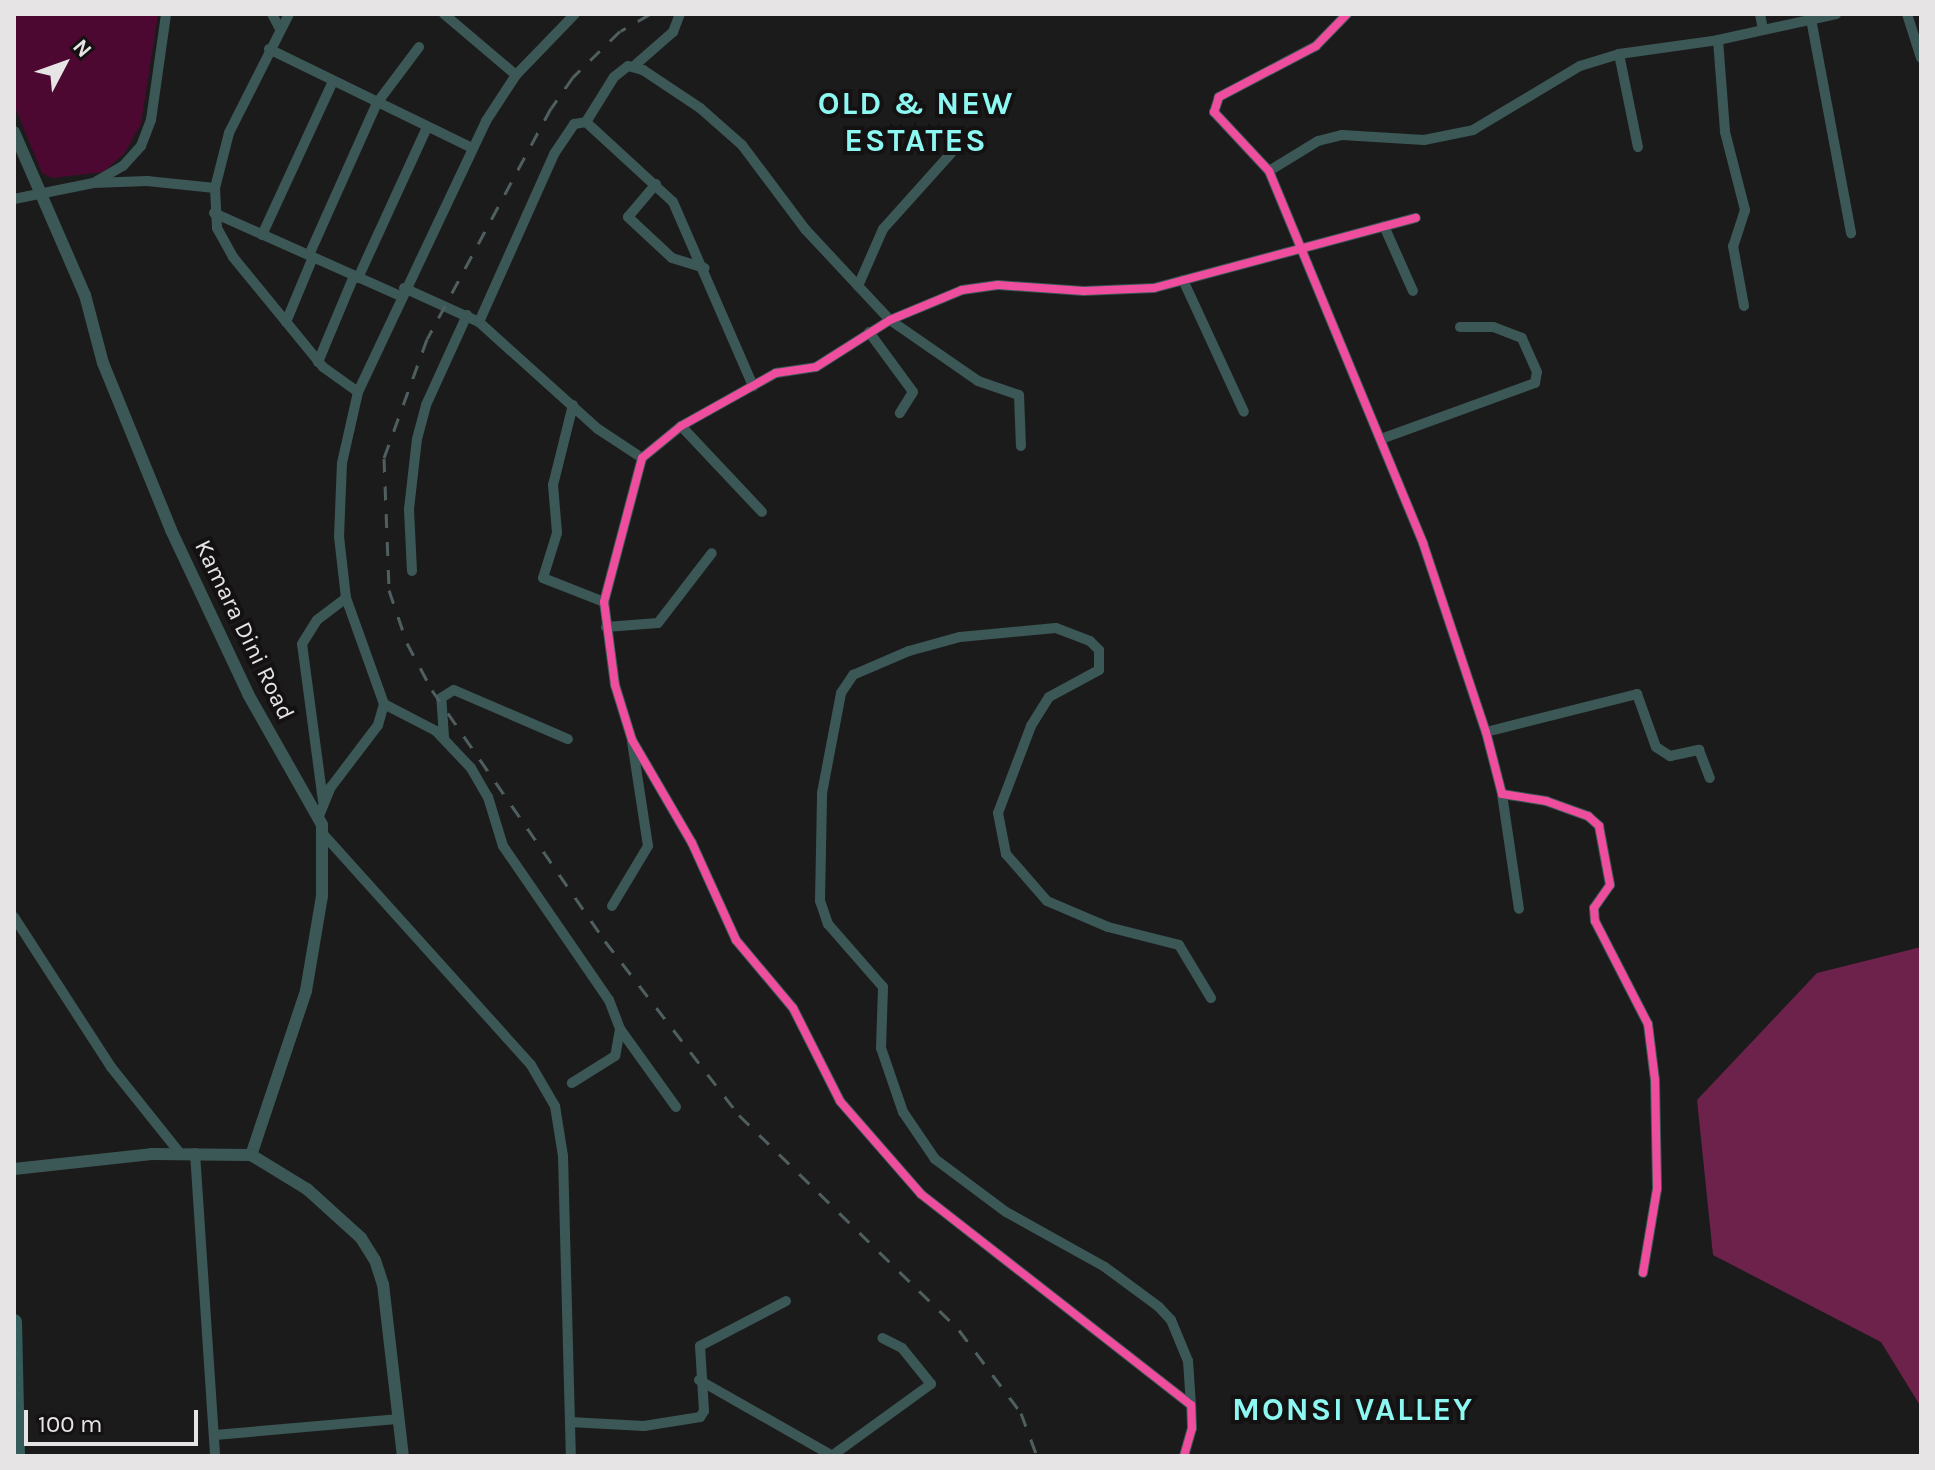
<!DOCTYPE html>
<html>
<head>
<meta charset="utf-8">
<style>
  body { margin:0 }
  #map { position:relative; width:1935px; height:1470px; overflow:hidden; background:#1c1b1b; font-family:Karla,sans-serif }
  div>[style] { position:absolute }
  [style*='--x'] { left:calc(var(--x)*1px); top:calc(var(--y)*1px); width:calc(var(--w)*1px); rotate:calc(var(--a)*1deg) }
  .green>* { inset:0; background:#4d0832 }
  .forest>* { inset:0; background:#6c224b }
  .minor>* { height:10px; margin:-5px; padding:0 5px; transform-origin:5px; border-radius:5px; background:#3b5856 }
  .tertiary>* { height:12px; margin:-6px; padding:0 6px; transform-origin:6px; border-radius:6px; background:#3b5856 }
  .primary>* { height:16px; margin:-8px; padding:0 8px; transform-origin:8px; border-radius:8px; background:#335c5a }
  .rail>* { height:3px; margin-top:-1.5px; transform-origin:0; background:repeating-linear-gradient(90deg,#4f5e5e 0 14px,transparent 0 28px) }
  .cycleway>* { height:8px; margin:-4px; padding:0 4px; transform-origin:4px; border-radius:4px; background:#ef4d9e }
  span { translate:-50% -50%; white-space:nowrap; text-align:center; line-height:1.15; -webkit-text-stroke:8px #141112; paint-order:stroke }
  .street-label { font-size:24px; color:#e6e4e5 }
  .district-label { font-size:32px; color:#8df8f1; font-weight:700; letter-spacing:2px }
  .frame { position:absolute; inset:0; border:16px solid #e6e4e5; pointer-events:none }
  .north { position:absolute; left:24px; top:24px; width:80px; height:80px; -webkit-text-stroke:6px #141112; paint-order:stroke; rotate:49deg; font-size:22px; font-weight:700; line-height:32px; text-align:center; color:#e6e4e5 }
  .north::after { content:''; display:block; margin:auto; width:28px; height:36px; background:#e6e4e5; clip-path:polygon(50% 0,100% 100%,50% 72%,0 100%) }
  .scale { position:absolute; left:24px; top:1410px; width:174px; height:36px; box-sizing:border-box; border:4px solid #e6e4e5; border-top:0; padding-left:10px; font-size:24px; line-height:28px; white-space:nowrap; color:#e6e4e5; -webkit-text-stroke:6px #141112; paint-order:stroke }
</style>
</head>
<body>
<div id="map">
  <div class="green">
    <i style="clip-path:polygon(14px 14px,158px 14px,141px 124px,124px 154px,103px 172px,52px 178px,42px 173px,14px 105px)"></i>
  </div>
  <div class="forest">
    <i style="clip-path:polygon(1921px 947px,1921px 1407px,1881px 1342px,1713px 1255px,1697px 1100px,1817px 973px)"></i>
  </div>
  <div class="minor">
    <i style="--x:272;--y:14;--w:17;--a:62"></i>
    <i style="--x:289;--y:14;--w:133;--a:116.8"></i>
    <i style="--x:229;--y:133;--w:57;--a:104.3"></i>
    <i style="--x:215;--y:188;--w:40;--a:87.1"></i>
    <i style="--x:217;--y:228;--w:33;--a:61"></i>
    <i style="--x:233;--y:257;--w:142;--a:50.7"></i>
    <i style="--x:323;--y:367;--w:43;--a:35.5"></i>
    <i style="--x:444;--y:14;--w:94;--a:40.3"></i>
    <i style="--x:1347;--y:14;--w:45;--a:134.1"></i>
    <i style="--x:1316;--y:46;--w:110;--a:152.3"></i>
    <i style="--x:1219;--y:97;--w:16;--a:108"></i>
    <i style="--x:1214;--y:112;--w:81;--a:47"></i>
    <i style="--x:1269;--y:171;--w:403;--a:67.5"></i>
    <i style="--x:1423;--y:543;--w:199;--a:71.6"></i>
    <i style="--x:1486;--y:732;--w:64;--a:75.5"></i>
    <i style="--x:1502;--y:794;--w:45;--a:9"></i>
    <i style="--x:1546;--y:801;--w:45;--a:19.7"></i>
    <i style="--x:1588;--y:816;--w:15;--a:42"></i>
    <i style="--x:1599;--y:826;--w:60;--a:79.4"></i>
    <i style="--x:1610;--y:885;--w:28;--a:125"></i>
    <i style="--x:1594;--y:908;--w:13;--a:86"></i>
    <i style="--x:1595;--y:921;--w:116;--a:62.8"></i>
    <i style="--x:1648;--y:1024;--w:56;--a:82.9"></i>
    <i style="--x:1655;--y:1080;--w:109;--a:88.9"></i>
    <i style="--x:1657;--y:1189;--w:85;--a:99.5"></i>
    <i style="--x:1760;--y:14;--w:16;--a:79"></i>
    <i style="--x:1907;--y:14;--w:46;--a:72.3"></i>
    <i style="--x:1811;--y:19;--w:218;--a:79.4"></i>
    <i style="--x:1718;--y:40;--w:92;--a:85.6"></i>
    <i style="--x:1725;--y:132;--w:81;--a:75.6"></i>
    <i style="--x:1745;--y:210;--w:38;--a:108"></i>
    <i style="--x:1733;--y:246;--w:61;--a:79.6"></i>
    <i style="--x:269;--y:49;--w:226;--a:26"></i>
    <i style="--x:1619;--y:54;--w:95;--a:78.5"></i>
    <i style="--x:634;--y:66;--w:52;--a:-41.1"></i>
    <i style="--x:673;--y:32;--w:19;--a:-69"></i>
    <i style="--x:586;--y:122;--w:53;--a:-58.1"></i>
    <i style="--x:614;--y:77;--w:18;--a:-38"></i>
    <i style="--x:628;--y:66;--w:16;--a:15"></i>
    <i style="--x:643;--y:70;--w:69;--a:33.7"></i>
    <i style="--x:700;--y:108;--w:56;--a:41.4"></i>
    <i style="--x:742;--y:145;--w:105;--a:53.1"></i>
    <i style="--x:805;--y:229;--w:125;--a:47"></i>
    <i style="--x:890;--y:320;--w:107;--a:34.7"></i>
    <i style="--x:978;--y:381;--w:43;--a:18.9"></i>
    <i style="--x:1019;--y:395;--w:51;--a:87.8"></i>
    <i style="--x:1269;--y:171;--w:57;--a:-31.5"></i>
    <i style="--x:1318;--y:141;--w:25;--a:-14"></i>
    <i style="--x:1342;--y:135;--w:82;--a:3.5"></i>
    <i style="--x:1424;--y:140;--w:50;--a:-11.5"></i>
    <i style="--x:1473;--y:130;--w:125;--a:-30.9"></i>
    <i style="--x:1580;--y:66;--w:41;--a:-17.1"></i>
    <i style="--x:1619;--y:54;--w:100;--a:-8"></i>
    <i style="--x:1718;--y:40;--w:121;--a:-12.4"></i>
    <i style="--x:95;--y:182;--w:32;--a:-30"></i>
    <i style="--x:123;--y:166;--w:27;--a:-48"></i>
    <i style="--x:141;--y:146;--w:28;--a:-69"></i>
    <i style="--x:151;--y:120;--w:107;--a:-81.9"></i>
    <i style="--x:656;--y:184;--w:43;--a:130.3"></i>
    <i style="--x:628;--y:217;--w:60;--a:43"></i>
    <i style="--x:672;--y:258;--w:34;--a:17"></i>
    <i style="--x:14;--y:199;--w:81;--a:-11.4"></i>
    <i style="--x:93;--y:183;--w:54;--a:-2.1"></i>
    <i style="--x:147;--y:181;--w:68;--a:5.9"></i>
    <i style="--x:214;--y:213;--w:204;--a:24"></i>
    <i style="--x:1384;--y:226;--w:71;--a:66"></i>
    <i style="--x:262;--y:235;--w:170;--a:-65.2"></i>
    <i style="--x:309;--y:255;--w:167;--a:-65.9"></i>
    <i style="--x:377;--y:103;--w:70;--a:-53.1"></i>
    <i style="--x:358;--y:278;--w:166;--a:-65.4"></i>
    <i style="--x:1183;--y:280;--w:145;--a:65.2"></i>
    <i style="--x:858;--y:286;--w:62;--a:-66.3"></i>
    <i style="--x:883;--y:229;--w:103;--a:-48.1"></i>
    <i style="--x:404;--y:288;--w:82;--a:24.4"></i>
    <i style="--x:479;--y:322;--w:160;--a:42"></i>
    <i style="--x:598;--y:429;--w:53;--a:33.4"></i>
    <i style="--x:286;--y:322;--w:70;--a:-67.4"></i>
    <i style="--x:479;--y:322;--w:184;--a:-65.9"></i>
    <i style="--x:554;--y:154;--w:36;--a:-56"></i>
    <i style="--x:574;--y:124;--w:12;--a:-9"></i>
    <i style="--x:586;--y:122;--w:118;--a:42.6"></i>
    <i style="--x:673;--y:202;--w:201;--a:66.5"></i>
    <i style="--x:869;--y:332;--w:74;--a:53.7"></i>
    <i style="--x:913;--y:392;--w:25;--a:122"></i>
    <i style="--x:318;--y:362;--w:93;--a:-67.3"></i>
    <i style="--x:573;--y:405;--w:82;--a:104"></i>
    <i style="--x:553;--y:485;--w:48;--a:85.2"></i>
    <i style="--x:557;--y:533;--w:47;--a:107.3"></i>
    <i style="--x:543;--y:578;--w:66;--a:21.5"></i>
    <i style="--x:681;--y:426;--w:118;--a:46.7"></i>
    <i style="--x:1381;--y:439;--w:164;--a:-20"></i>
    <i style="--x:1535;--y:383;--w:11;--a:-80"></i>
    <i style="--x:1537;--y:372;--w:37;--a:-114"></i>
    <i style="--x:1522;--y:338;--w:31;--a:-159"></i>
    <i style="--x:1493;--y:327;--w:33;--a:180"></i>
    <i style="--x:412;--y:571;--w:62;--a:-92.8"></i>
    <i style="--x:409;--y:509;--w:70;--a:-83.5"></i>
    <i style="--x:417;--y:439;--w:35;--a:-75"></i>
    <i style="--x:426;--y:405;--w:99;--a:-65.5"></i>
    <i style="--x:606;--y:627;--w:52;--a:-4.4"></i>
    <i style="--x:658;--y:623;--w:88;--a:-52.4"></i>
    <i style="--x:384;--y:704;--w:59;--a:27.4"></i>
    <i style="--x:436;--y:731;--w:51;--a:46.6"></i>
    <i style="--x:471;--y:768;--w:34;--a:60"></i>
    <i style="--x:488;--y:797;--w:51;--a:73"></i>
    <i style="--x:503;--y:846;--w:187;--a:55.5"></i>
    <i style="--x:609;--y:1000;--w:31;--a:69"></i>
    <i style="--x:620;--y:1029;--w:27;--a:100"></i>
    <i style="--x:615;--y:1056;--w:51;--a:147.9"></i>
    <i style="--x:1486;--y:732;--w:156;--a:-14.1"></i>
    <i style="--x:1637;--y:694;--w:56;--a:70.3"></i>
    <i style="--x:1656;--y:747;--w:17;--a:33"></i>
    <i style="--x:1670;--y:756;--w:30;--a:-12"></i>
    <i style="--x:1699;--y:750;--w:30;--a:69"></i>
    <i style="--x:444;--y:737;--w:39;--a:-94"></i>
    <i style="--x:441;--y:698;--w:15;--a:-32"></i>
    <i style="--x:454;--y:690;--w:124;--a:23.3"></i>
    <i style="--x:1502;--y:794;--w:116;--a:81.6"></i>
    <i style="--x:323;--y:801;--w:158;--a:-97.6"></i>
    <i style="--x:302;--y:644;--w:28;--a:-58"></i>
    <i style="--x:317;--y:620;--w:36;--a:-37"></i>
    <i style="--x:319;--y:816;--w:31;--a:-68"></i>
    <i style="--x:331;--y:787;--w:78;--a:-52.8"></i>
    <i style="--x:378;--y:725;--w:22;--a:-74"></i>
    <i style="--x:384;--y:704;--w:113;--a:-109.7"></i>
    <i style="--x:346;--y:598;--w:61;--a:-96.5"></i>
    <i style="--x:339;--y:537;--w:74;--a:-87.7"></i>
    <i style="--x:342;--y:463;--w:73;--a:-77.3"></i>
    <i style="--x:358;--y:392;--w:300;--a:-64.7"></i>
    <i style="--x:486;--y:121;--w:55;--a:-56.9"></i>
    <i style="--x:516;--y:75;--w:85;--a:-46"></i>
    <i style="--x:324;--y:835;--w:309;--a:48"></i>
    <i style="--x:531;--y:1065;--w:48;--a:59.7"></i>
    <i style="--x:555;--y:1106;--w:51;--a:80.9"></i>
    <i style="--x:563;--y:1156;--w:300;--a:88.5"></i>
    <i style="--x:612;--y:906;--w:70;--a:-59"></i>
    <i style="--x:648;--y:846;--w:105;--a:-98.7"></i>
    <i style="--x:14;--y:917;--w:179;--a:57.1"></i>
    <i style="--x:111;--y:1067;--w:109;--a:51.3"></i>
    <i style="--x:620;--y:1029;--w:96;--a:54.3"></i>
    <i style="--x:195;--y:1153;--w:304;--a:86.2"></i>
    <i style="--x:699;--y:1380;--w:154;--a:29.6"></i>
    <i style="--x:1191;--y:1405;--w:44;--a:-93.9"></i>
    <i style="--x:1188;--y:1361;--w:44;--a:-112.5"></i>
    <i style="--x:1171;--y:1320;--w:18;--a:-133"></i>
    <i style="--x:1159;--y:1307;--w:67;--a:-143.5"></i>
    <i style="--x:1105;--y:1267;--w:113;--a:-150.9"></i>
    <i style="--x:1006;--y:1212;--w:89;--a:-143.3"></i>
    <i style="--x:935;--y:1159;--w:57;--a:-124.2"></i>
    <i style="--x:903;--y:1112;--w:68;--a:-109"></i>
    <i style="--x:881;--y:1048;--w:61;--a:-88.1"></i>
    <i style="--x:883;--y:987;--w:84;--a:-131.1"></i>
    <i style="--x:828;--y:924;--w:24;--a:-109"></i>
    <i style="--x:820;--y:901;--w:108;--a:-88.9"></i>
    <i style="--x:822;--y:793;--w:102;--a:-79.2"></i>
    <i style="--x:841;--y:693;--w:22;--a:-56"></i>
    <i style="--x:853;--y:675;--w:61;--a:-23.2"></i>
    <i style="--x:909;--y:651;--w:53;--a:-15.4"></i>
    <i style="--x:960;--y:637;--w:96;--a:-5.4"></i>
    <i style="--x:1056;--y:628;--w:36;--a:21"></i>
    <i style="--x:1090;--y:641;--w:13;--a:45"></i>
    <i style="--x:1099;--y:650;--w:20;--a:90"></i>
    <i style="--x:1099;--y:670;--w:57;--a:151.6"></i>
    <i style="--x:1049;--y:697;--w:34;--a:122"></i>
    <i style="--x:1031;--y:726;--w:93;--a:110.8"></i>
    <i style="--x:998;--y:813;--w:42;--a:79"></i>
    <i style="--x:1006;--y:854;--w:62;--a:48.9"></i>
    <i style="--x:1047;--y:901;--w:66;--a:23.1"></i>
    <i style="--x:1108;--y:927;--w:73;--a:14.2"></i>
    <i style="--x:1179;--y:945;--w:62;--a:58.9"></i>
    <i style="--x:570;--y:1422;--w:74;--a:3.1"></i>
    <i style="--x:644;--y:1426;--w:57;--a:-9.1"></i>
    <i style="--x:700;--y:1417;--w:7;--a:-56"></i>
    <i style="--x:704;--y:1411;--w:65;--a:-93.5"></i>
    <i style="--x:700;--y:1346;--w:97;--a:-27.6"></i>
    <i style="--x:215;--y:1435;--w:185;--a:-5"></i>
    <i style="--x:833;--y:1455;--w:121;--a:-35.9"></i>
    <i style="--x:931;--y:1384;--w:46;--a:-128.9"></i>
    <i style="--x:902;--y:1348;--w:22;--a:-153"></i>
    <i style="--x:1184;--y:1456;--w:29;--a:-74"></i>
    <i style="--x:1192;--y:1428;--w:23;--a:-92"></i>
    <i style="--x:1191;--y:1405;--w:343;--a:-142"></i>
    <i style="--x:921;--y:1194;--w:123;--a:-131.1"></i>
    <i style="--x:840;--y:1101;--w:104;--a:-116.8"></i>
    <i style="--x:793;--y:1008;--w:89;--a:-130"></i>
    <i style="--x:736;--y:940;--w:107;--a:-114.4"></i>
    <i style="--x:692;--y:843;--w:119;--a:-120.2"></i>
    <i style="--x:632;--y:740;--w:58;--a:-107.2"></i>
    <i style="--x:615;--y:685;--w:84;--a:-97.5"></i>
    <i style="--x:604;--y:602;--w:149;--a:-75.2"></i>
    <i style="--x:642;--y:458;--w:50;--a:-39.4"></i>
    <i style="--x:681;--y:426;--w:109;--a:-29.2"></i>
    <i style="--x:776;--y:373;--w:40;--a:-8.5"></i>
    <i style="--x:816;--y:367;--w:88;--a:-32.4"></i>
    <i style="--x:890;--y:320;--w:78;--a:-22.6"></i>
    <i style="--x:962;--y:290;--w:36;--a:-8"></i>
    <i style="--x:998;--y:285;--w:86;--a:4"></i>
    <i style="--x:1084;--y:291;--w:70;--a:-2.5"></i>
    <i style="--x:1154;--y:288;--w:271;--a:-15"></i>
  </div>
  <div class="tertiary">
    <i style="--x:14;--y:132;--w:178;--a:66.5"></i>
    <i style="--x:85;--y:295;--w:70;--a:75.2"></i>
    <i style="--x:103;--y:363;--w:180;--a:67.8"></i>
    <i style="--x:171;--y:530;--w:181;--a:64.8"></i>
    <i style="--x:248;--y:694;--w:150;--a:60.5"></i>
    <i style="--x:322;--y:825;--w:71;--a:90"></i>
    <i style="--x:322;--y:896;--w:96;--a:99.6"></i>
    <i style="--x:306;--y:991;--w:173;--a:108.5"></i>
    <i style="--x:14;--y:1169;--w:138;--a:-6.2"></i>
    <i style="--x:151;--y:1154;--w:100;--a:0.6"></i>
    <i style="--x:251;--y:1155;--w:66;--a:31.3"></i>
    <i style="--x:307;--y:1189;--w:73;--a:42.2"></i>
    <i style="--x:361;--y:1238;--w:26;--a:58"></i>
    <i style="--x:375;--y:1260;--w:25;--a:72"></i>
    <i style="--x:383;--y:1284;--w:173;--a:83.4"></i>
  </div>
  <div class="primary">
    <i style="--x:14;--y:1322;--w:134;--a:88.7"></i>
  </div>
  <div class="rail">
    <i style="--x:650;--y:14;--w:34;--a:150"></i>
    <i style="--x:620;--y:31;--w:66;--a:135.6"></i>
    <i style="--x:573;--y:77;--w:38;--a:125"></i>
    <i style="--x:551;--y:108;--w:262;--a:118.2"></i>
    <i style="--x:427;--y:339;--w:127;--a:109.9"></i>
    <i style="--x:384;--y:458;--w:132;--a:87.8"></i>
    <i style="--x:389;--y:590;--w:56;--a:71.2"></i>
    <i style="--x:407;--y:643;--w:53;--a:62"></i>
    <i style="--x:432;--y:690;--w:305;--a:55.4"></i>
    <i style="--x:605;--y:941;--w:220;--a:52.4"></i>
    <i style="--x:739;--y:1115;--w:308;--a:44.3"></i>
    <i style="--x:959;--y:1330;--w:104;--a:53.2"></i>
    <i style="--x:1021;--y:1413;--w:46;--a:69.6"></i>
  </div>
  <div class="cycleway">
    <i style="--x:1347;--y:14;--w:45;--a:134.1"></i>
    <i style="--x:1316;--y:46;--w:110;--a:152.3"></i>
    <i style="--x:1219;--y:97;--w:16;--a:108"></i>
    <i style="--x:1214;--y:112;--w:81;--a:47"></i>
    <i style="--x:1269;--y:171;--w:403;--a:67.5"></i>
    <i style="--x:1423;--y:543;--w:199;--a:71.6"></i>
    <i style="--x:1486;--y:732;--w:64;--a:75.5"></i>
    <i style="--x:1502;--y:794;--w:45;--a:9"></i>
    <i style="--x:1546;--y:801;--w:45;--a:19.7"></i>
    <i style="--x:1588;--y:816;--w:15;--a:42"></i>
    <i style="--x:1599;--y:826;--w:60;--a:79.4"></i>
    <i style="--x:1610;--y:885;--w:28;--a:125"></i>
    <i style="--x:1594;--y:908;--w:13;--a:86"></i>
    <i style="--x:1595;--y:921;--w:116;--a:62.8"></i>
    <i style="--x:1648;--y:1024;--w:56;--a:82.9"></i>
    <i style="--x:1655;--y:1080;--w:109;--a:88.9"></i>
    <i style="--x:1657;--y:1189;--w:85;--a:99.5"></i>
    <i style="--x:1184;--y:1456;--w:29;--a:-74"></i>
    <i style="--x:1192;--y:1428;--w:23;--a:-92"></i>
    <i style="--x:1191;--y:1405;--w:343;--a:-142"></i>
    <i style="--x:921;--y:1194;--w:123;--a:-131.1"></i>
    <i style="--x:840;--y:1101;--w:104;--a:-116.8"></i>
    <i style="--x:793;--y:1008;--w:89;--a:-130"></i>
    <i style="--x:736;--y:940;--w:107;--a:-114.4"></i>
    <i style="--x:692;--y:843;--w:119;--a:-120.2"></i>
    <i style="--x:632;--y:740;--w:58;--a:-107.2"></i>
    <i style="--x:615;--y:685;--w:84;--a:-97.5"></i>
    <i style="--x:604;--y:602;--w:149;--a:-75.2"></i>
    <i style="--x:642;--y:458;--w:50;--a:-39.4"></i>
    <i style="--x:681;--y:426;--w:109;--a:-29.2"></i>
    <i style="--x:776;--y:373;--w:40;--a:-8.5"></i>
    <i style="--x:816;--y:367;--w:88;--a:-32.4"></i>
    <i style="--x:890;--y:320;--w:78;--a:-22.6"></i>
    <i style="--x:962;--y:290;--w:36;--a:-8"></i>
    <i style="--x:998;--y:285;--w:86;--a:4"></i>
    <i style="--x:1084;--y:291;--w:70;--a:-2.5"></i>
    <i style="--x:1154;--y:288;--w:271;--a:-15"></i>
  </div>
  <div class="street-label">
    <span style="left:244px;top:630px;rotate:64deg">Kamara Dini Road</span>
  </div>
  <div class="district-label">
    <span style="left:916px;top:123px">OLD &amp; NEW<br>ESTATES</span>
    <span style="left:1353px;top:1410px">MONSI VALLEY</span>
  </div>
  <div class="frame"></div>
  <div class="north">N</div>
  <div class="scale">100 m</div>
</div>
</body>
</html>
